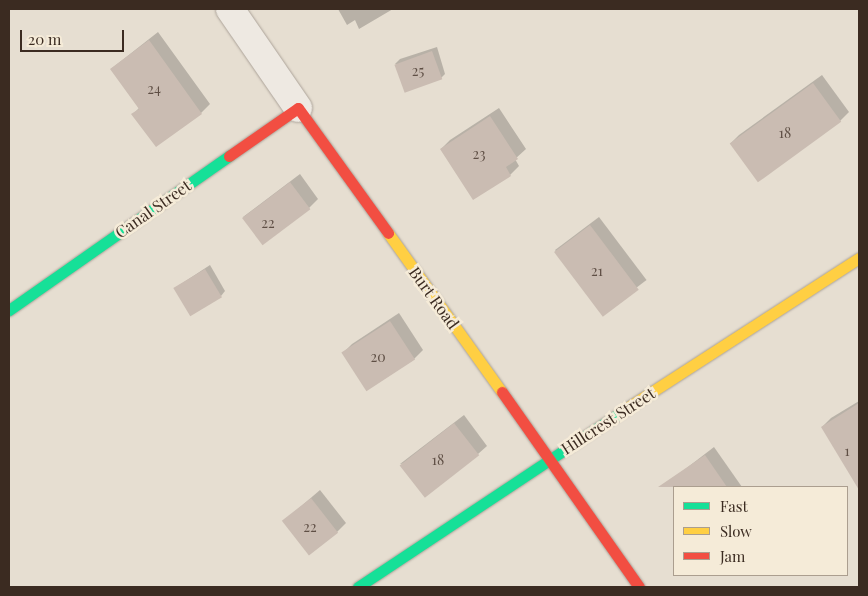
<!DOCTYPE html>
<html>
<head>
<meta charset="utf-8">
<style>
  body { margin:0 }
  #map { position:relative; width:868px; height:596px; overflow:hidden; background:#e6ded1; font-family:"Playfair Display",serif }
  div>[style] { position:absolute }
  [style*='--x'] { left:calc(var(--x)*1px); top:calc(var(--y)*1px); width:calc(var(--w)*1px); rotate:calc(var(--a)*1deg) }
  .shadow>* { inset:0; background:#0003; transform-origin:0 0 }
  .building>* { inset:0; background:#cabcb2; transform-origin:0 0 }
  .roads { filter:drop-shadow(0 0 1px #aca399) drop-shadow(0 0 1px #aca399) }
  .street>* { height:28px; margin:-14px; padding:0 14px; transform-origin:14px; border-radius:14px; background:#eee9e2 }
  .fast>* { height:11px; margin:-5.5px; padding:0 5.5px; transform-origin:5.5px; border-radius:5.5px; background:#16e098 }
  .slow>* { height:11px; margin:-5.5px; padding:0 5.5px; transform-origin:5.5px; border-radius:5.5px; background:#ffcf43 }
  .jam>* { height:11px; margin:-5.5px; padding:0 5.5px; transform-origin:5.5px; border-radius:5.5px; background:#f24e42 }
  span { translate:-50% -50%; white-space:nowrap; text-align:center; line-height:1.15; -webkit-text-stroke:5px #f5ebd8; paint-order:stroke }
  .number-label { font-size:14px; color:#5f4f45 }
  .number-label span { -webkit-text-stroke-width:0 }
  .street-label { font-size:16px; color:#3b2b21 }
  .frame { position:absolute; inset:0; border:10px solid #3b2b21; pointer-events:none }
  .legend { position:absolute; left:673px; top:486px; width:175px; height:90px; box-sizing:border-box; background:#f5ebd8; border:1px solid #ab9e8f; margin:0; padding:6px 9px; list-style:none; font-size:15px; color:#3b2b21 }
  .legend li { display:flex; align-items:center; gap:10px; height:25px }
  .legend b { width:25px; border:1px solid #ab9e8f }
  .scale { position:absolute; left:20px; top:30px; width:104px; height:22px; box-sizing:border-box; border:2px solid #3b2b21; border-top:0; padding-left:6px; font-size:15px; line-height:18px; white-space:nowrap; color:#3b2b21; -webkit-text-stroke:4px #f5ebd8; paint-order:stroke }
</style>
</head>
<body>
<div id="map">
  <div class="shadow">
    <i style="clip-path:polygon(338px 9px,393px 9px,359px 29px,355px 20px,347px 25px)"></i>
    <i style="clip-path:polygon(158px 32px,210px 104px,201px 113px,133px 114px,139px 108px,111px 69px)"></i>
    <i style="clip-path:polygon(437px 47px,445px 74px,441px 78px,395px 64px,400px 59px)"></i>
    <i style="clip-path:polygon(822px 75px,849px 112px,840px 121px,730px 144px,739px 135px)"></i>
    <i style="clip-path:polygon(499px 108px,526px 149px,515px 159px,519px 166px,510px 175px,441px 149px,450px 140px)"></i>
    <i style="clip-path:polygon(300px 174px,318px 199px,309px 208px,243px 217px)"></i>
    <i style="left:599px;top:217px;width:79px;height:55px;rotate:53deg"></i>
    <i style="clip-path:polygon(210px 265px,225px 291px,221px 296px,175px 288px)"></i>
    <i style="clip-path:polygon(399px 313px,423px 350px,414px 359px,343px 353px,352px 344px)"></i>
    <i style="clip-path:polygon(859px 401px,859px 473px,853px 477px,822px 427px,831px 418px)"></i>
    <i style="clip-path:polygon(464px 415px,487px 446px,478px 454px,400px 464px)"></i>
    <i style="clip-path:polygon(714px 447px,742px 487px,682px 487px,675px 477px)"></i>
    <i style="clip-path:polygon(320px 490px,346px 523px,337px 532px,284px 521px)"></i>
  </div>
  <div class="building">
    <i style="clip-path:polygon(149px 40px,202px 114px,156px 147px,131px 114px,139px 109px,110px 69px)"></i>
    <i style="left:432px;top:51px;width:30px;height:40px;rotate:70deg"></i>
    <i style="left:813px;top:83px;width:48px;height:103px;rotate:54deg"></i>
    <i style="clip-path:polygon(490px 116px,518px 159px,506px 167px,511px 176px,473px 200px,440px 149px)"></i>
    <i style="left:290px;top:182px;width:34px;height:60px;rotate:53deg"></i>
    <i style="left:590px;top:225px;width:81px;height:45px;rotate:53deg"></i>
    <i style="left:205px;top:269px;width:33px;height:37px;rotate:59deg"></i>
    <i style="left:390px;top:321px;width:46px;height:58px;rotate:57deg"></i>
    <i style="clip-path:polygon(859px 403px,859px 490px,821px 427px)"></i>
    <i style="left:454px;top:423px;width:41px;height:69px;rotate:52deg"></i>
    <i style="clip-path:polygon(705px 455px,727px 487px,658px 487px)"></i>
    <i style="left:311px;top:498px;width:44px;height:37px;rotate:52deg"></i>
  </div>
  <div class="roads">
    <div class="street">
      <i style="--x:230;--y:9;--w:120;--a:55.5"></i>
    </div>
    <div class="fast">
      <i style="--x:9;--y:310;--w:269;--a:-35"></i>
      <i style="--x:358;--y:587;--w:323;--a:-33.6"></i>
    </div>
    <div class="slow">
      <i style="--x:388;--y:233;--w:196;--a:54.4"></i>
      <i style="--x:627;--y:408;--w:276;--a:-32.9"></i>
    </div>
    <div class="jam">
      <i style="--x:229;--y:156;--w:84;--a:-34.8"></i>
      <i style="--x:298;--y:108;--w:154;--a:54.2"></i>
      <i style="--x:502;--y:392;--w:238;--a:54.9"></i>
    </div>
  </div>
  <div class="number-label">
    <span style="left:418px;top:71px">25</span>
    <span style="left:154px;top:89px">24</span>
    <span style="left:785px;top:133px">18</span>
    <span style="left:479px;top:154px">23</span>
    <span style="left:268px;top:223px">22</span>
    <span style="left:597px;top:271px">21</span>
    <span style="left:378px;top:357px">20</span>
    <span style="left:847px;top:451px">1</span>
    <span style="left:438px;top:460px">18</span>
    <span style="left:310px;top:527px">22</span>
  </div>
  <div class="street-label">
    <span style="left:153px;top:209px;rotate:-35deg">Canal Street</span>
    <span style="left:434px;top:298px;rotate:54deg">Burt Road</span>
    <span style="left:608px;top:421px;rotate:-33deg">Hillcrest Street</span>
  </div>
  <div class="frame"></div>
  <ul class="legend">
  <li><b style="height:6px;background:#16e098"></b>Fast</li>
  <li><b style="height:6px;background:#ffcf43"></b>Slow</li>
  <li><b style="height:6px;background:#f24e42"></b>Jam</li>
  </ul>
  <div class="scale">20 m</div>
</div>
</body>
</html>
